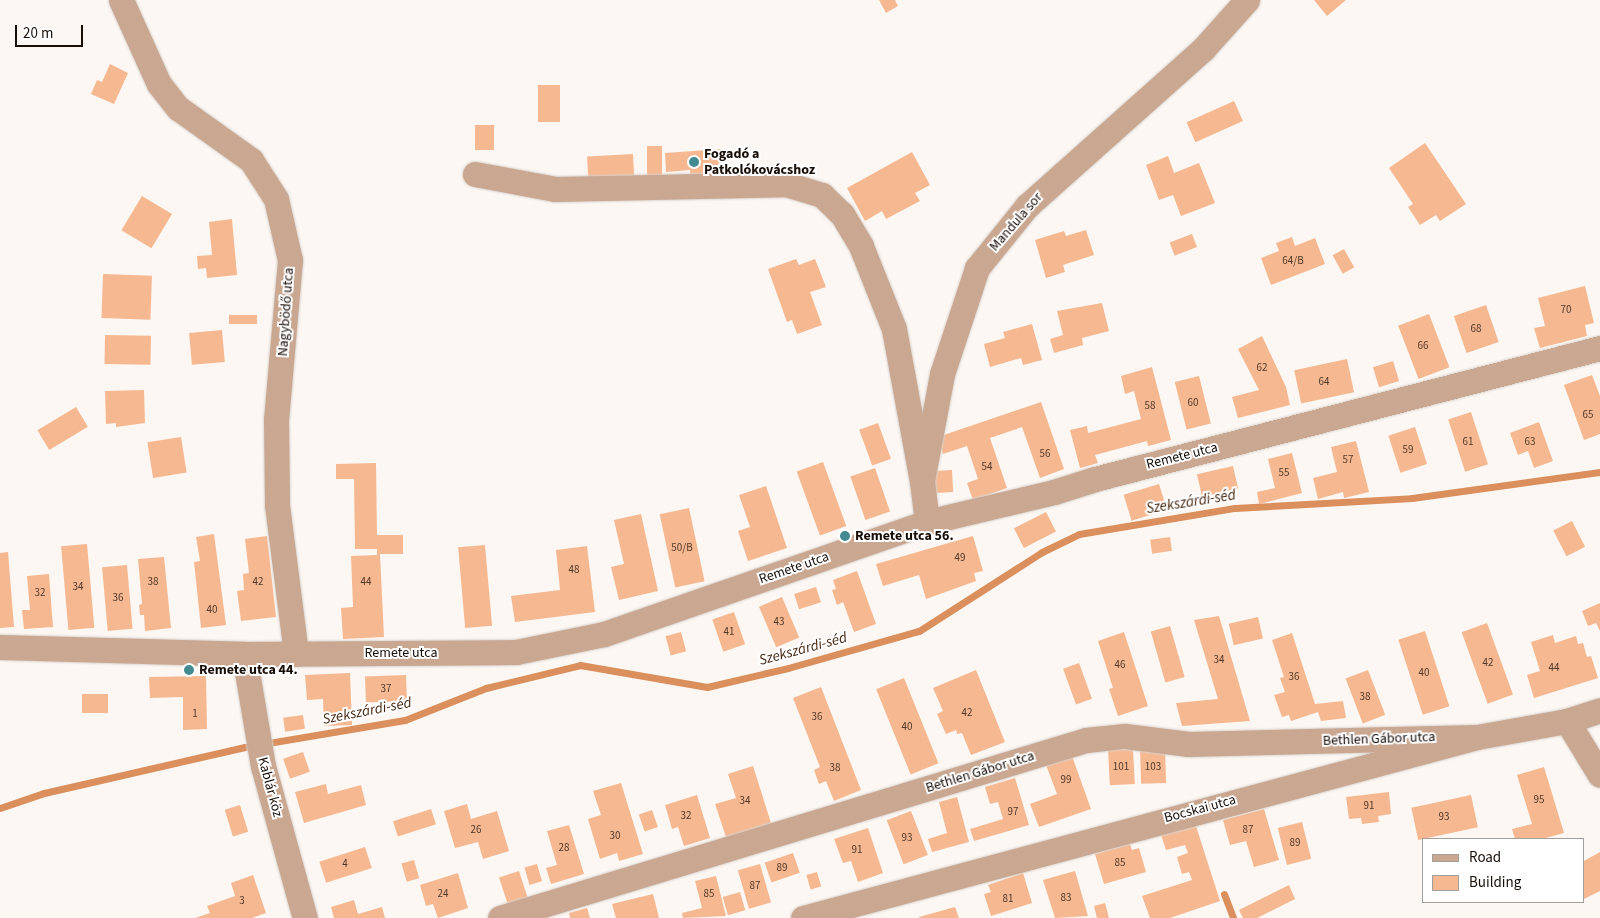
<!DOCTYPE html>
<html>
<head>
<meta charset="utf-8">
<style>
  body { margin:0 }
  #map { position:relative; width:1600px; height:918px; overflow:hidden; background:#fdf7f3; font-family:"Source Sans 3",sans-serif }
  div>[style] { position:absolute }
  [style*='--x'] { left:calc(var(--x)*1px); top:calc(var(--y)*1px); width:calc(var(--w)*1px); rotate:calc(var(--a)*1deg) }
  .stream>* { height:7px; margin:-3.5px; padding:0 3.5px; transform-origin:3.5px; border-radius:3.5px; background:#da8f5d }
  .building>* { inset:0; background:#f6b890; transform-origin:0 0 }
  .roads { filter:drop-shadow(0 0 1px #d8d2cd) drop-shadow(0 0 1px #d8d2cd) }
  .street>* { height:25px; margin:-12.5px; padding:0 12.5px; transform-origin:12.5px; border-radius:12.5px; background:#c9a791 }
  .dots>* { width:14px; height:14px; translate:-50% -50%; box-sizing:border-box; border:2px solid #fff; border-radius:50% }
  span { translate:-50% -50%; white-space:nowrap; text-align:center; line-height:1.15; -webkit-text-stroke:4px #fff; paint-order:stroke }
  .number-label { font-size:11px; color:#50382a }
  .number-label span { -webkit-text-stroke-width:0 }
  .poi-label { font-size:14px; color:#180e08; font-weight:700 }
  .left { translate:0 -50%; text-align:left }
  .street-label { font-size:14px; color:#180e08 }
  .water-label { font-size:15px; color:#462812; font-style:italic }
  .legend { position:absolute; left:1422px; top:838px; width:162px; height:65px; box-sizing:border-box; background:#fff; border:1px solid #a39f9c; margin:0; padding:6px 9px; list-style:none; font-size:15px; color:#180e08 }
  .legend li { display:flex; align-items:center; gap:10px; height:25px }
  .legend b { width:25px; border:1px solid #a39f9c }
  .scale { position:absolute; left:15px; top:25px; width:68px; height:22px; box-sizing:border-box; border:2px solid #180e08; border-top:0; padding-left:6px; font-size:15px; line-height:18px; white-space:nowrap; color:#180e08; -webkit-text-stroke:4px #fff; paint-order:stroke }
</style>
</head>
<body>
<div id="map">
  <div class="stream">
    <i style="--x:0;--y:808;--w:46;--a:-18.8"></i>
    <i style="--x:44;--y:793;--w:206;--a:-12.9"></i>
    <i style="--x:245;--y:747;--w:162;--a:-9.6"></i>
    <i style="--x:405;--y:720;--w:87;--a:-21.6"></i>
    <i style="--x:486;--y:688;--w:97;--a:-13.7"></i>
    <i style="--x:580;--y:665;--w:129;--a:9.8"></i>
    <i style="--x:707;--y:687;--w:83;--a:-13.2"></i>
    <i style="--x:788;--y:668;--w:136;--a:-15.8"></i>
    <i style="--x:919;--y:631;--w:146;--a:-32.7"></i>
    <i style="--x:1042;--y:552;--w:41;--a:-25.9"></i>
    <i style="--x:1079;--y:534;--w:158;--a:-9.5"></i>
    <i style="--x:1235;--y:508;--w:177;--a:-3.2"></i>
    <i style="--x:1412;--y:498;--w:190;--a:-7.9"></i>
    <i style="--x:1224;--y:894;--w:26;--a:69"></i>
  </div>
  <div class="building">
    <i style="clip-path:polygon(879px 0,895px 0,898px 6px,886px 13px)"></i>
    <i style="clip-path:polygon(1314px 0,1346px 0,1327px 16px)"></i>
    <i style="clip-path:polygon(110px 64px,128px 73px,114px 104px,91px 94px,97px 80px,102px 82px)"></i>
    <i style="left:538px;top:85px;width:22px;height:37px"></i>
    <i style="left:1234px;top:101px;width:22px;height:52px;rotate:66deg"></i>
    <i style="left:475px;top:125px;width:19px;height:25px"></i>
    <i style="clip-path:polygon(1425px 143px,1466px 204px,1440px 221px,1436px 215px,1420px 225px,1408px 207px,1413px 204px,1389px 168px)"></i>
    <i style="left:647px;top:146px;width:15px;height:33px"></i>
    <i style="clip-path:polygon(722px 149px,724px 176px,691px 179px,690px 170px,666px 172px,665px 153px)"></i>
    <i style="clip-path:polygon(912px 152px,930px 185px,915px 193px,920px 201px,886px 219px,882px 211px,865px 221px,847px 188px)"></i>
    <i style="left:633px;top:154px;width:21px;height:46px;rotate:87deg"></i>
    <i style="clip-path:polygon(1168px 156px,1174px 173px,1199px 163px,1215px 203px,1181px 216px,1173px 195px,1159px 200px,1146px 165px)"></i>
    <i style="left:142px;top:196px;width:35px;height:40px;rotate:31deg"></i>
    <i style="clip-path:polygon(232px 219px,237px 275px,207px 278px,206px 268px,198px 269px,197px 256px,212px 255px,209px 222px)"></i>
    <i style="clip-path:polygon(1086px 230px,1094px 255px,1063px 265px,1065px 272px,1046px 278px,1035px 240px,1064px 231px,1066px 236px)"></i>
    <i style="left:1192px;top:234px;width:14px;height:24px;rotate:69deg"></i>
    <i style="clip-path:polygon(1292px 237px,1295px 246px,1315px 238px,1325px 264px,1271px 285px,1261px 258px,1279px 251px,1276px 243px)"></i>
    <i style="left:1344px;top:249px;width:21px;height:13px;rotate:61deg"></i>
    <i style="clip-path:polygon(796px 259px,799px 265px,815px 259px,826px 287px,810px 292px,822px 325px,797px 334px,792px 320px,787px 322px,768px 269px)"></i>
    <i style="left:103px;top:274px;width:49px;height:44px;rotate:2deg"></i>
    <i style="clip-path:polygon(1585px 286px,1594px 323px,1585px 325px,1587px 336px,1540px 348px,1534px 328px,1545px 326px,1538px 298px)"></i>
    <i style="clip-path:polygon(1102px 303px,1109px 331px,1082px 338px,1083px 345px,1054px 353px,1050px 339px,1063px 335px,1057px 311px)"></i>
    <i style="left:1486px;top:305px;width:39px;height:34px;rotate:71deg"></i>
    <i style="left:1429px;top:314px;width:57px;height:33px;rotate:69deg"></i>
    <i style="left:229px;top:315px;width:28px;height:9px"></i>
    <i style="clip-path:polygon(1032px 324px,1042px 360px,1023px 365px,1021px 358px,990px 367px,984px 344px,1005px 338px,1003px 332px)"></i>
    <i style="left:222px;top:330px;width:32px;height:33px;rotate:85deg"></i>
    <i style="left:105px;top:335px;width:46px;height:29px;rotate:1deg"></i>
    <i style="clip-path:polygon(1262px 336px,1286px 387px,1290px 405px,1238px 418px,1232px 397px,1259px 390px,1238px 349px)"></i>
    <i style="left:1347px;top:359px;width:34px;height:54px;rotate:78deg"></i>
    <i style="left:1393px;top:361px;width:21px;height:21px;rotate:73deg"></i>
    <i style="clip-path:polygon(1152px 367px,1171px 440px,1148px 446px,1147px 441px,1095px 455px,1098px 463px,1080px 468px,1070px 430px,1087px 426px,1088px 433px,1141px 419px,1134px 391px,1125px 394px,1121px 376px)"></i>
    <i style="clip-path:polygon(1592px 375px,1600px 396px,1600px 434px,1584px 440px,1564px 385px)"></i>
    <i style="left:1199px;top:376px;width:49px;height:25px;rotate:76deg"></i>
    <i style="clip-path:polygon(144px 390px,145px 423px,116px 427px,116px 423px,106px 424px,105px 391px)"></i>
    <i style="clip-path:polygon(1041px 402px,1064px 469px,1040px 478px,1022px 427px,990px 438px,1007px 488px,973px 500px,967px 483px,978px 479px,967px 446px,943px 454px,938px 437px)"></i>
    <i style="left:76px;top:407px;width:23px;height:45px;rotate:59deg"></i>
    <i style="left:1471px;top:412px;width:55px;height:24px;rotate:72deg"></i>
    <i style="clip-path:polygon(1539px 422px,1553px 461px,1534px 468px,1528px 451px,1518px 455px,1510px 433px)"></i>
    <i style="left:878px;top:423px;width:38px;height:20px;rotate:70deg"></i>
    <i style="left:1415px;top:427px;width:39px;height:28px;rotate:72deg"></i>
    <i style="left:181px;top:437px;width:36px;height:34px;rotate:81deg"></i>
    <i style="clip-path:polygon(1356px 441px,1369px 492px,1344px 498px,1343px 492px,1318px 499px,1313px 478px,1337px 472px,1331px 447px)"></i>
    <i style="clip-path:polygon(1292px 453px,1302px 493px,1259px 504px,1257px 492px,1275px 488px,1268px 459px)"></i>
    <i style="left:823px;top:462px;width:68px;height:28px;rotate:70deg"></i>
    <i style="clip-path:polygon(376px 463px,377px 535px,403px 535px,403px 554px,380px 554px,384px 637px,343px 639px,341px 608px,353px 607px,351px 556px,377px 555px,377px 549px,355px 549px,354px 479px,336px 479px,336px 464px)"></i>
    <i style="left:1233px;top:466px;width:23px;height:37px;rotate:77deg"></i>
    <i style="left:875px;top:468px;width:46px;height:26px;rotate:71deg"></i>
    <i style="left:952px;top:470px;width:22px;height:18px;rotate:87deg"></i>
    <i style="left:1159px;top:484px;width:27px;height:37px;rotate:73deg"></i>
    <i style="clip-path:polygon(766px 486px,787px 548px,748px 561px,738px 531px,750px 527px,739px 495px)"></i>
    <i style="left:689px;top:508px;width:75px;height:30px;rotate:78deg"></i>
    <i style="left:1046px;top:512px;width:22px;height:36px;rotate:63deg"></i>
    <i style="clip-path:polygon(641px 514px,658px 591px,619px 600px,611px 567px,624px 564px,614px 520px)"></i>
    <i style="left:1572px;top:521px;width:29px;height:21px;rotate:63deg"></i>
    <i style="clip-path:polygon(214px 534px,226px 625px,201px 628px,194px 562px,200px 561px,196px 537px)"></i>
    <i style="clip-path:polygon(267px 536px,276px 617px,241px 621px,237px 591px,244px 590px,243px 574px,249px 573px,245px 539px)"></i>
    <i style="clip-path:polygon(973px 536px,983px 571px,974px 573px,976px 581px,926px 599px,919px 575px,883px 586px,876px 564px)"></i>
    <i style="left:1170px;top:537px;width:14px;height:20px;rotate:82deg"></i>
    <i style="left:87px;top:544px;width:84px;height:26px;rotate:85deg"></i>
    <i style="left:485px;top:545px;width:81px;height:27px;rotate:85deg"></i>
    <i style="clip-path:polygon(587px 546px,595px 612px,515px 622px,511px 596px,560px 590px,556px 550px)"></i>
    <i style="clip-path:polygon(8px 552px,14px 627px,0 628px,0 553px)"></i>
    <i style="clip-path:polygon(164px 557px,171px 628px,145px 631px,144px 615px,140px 615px,139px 605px,142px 604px,138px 559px)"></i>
    <i style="left:127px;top:565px;width:64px;height:25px;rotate:85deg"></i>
    <i style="clip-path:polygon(857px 571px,876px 624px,854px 632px,843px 602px,837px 605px,832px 590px,836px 589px,833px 580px)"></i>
    <i style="clip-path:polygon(49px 574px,53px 627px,24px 629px,22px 610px,30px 610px,27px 576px)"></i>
    <i style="left:816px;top:587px;width:16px;height:23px;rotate:72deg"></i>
    <i style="left:782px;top:597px;width:44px;height:25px;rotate:67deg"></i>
    <i style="clip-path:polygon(1600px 603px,1600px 631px,1596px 623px,1588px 626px,1582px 611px)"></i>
    <i style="left:734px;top:612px;width:34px;height:23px;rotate:71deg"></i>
    <i style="clip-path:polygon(1219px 616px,1250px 721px,1182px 726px,1176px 703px,1218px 699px,1194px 620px)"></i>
    <i style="left:1258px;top:617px;width:22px;height:30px;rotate:77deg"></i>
    <i style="left:1487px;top:623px;width:76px;height:27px;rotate:70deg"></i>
    <i style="left:1170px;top:626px;width:53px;height:20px;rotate:74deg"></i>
    <i style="left:1425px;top:631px;width:79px;height:28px;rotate:72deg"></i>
    <i style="left:681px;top:632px;width:20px;height:16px;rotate:75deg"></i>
    <i style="clip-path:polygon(1124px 632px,1148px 706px,1118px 716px,1109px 689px,1113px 688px,1098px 641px)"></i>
    <i style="clip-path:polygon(1292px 633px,1315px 704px,1343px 701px,1346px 718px,1321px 721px,1318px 712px,1291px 721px,1289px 715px,1282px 717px,1274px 695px,1285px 692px,1280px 678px,1284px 677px,1272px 640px)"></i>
    <i style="clip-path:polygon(1553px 635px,1555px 643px,1576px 636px,1578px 644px,1583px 643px,1587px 657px,1591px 656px,1598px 678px,1534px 698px,1527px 675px,1540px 671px,1531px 642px)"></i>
    <i style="left:1079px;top:663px;width:38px;height:17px;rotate:70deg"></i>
    <i style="clip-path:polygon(976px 670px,1005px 742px,971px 755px,962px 733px,957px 734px,956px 730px,946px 734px,937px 714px,943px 711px,933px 688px)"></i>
    <i style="left:1368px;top:670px;width:48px;height:24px;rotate:69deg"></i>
    <i style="clip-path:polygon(350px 673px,352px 725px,324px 726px,323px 699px,307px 700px,305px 675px)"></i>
    <i style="left:406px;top:675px;width:26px;height:41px;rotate:88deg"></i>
    <i style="clip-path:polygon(206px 676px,207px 729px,183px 730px,183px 697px,150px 698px,149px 677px)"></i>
    <i style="left:904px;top:678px;width:92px;height:30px;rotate:68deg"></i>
    <i style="clip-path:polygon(821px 687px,861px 790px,834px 801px,826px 781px,819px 784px,814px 770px,820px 767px,793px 698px)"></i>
    <i style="left:82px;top:694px;width:26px;height:19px"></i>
    <i style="left:303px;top:715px;width:14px;height:20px;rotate:82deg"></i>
    <i style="left:1133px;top:749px;width:35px;height:25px;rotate:87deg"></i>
    <i style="left:1165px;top:750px;width:33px;height:25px;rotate:88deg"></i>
    <i style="left:303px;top:752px;width:21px;height:21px;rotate:71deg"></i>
    <i style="clip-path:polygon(1072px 756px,1091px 809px,1039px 827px,1030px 804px,1057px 794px,1046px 765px)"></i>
    <i style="clip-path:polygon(753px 766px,771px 823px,726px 837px,715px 804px,736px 798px,728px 774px)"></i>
    <i style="clip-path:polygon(1544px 767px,1564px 833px,1542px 839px,1515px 839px,1512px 829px,1532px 824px,1517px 775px)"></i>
    <i style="clip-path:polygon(1015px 778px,1029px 825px,974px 841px,970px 829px,1003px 819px,998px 802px,990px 804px,985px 787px)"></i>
    <i style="clip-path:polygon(621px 783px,643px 854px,619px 861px,617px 853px,600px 859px,588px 819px,601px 815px,593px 791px)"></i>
    <i style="clip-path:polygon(326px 784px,328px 794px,361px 785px,366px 805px,304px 823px,295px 792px)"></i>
    <i style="clip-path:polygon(1389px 792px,1391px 814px,1378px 816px,1379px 822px,1362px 824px,1361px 818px,1349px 819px,1346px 797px)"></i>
    <i style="clip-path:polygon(697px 795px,710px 838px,684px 846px,678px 827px,672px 829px,665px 805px)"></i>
    <i style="left:1471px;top:795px;width:33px;height:61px;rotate:78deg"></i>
    <i style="clip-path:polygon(957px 797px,969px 842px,932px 852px,928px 839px,947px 833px,939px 802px)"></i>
    <i style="clip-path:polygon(467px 804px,471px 819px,497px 811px,509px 851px,483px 859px,478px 842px,455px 848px,444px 811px)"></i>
    <i style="left:240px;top:805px;width:28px;height:16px;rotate:73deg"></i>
    <i style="left:431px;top:809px;width:16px;height:40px;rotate:72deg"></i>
    <i style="clip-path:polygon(1264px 809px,1279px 860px,1254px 867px,1246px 841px,1230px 845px,1223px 820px)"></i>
    <i style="left:652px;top:810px;width:18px;height:14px;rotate:71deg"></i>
    <i style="left:911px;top:811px;width:47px;height:26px;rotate:69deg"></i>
    <i style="left:1302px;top:822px;width:38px;height:25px;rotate:76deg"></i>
    <i style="clip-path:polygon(1195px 823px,1220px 901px,1170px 918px,1150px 918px,1142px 896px,1192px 880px,1189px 872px,1182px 874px,1177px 857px,1188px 853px,1185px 845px,1166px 850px,1160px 832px)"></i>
    <i style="clip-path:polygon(569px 825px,584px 874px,551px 884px,546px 868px,557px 865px,547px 831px)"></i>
    <i style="clip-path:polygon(868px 828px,883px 873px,858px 882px,851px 861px,843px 863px,834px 839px)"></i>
    <i style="clip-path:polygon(1130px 844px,1132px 850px,1139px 848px,1146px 872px,1104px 884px,1095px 854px)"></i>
    <i style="left:365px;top:847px;width:22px;height:48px;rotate:72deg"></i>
    <i style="clip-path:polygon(1600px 852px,1600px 891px,1584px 899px,1584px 861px)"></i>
    <i style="left:793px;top:853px;width:21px;height:30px;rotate:71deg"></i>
    <i style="left:414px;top:860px;width:19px;height:13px;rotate:74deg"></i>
    <i style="left:537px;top:864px;width:18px;height:13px;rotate:74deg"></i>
    <i style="left:760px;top:864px;width:40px;height:23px;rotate:74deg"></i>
    <i style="left:519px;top:871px;width:28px;height:21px;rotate:72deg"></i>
    <i style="clip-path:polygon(1075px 871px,1088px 916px,1055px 918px,1043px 880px)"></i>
    <i style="left:817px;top:872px;width:15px;height:11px;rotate:74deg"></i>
    <i style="clip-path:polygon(458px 873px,468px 908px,438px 918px,433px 904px,426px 906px,420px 885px)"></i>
    <i style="clip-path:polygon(1023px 873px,1032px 903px,991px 916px,984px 894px,991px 892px,988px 885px)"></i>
    <i style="clip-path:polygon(253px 875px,266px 913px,252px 918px,195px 918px,210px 913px,207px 906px,235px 896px,231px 883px)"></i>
    <i style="clip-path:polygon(716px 876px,726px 916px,683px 918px,682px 913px,702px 908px,695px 881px)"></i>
    <i style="clip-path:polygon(1289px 885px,1295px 899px,1257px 918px,1243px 918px,1239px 910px)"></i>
    <i style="left:740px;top:892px;width:19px;height:18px;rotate:74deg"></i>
    <i style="clip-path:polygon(653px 894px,659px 918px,616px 918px,612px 904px)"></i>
    <i style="clip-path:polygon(354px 900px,358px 914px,382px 907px,385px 918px,334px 918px,331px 907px)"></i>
    <i style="clip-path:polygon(1105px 903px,1109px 918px,1097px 918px,1094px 906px)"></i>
    <i style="clip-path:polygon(955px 907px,959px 918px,919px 918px,919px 917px)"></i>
    <i style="clip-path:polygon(587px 908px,590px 918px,570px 918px,569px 913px)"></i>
  </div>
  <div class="roads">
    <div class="street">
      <i style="--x:121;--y:0;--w:92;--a:65.7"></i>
      <i style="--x:159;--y:84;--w:31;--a:52"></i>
      <i style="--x:178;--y:108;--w:90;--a:35.5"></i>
      <i style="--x:251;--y:160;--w:46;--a:57.3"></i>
      <i style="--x:276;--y:199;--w:63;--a:77.1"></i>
      <i style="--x:290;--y:260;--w:161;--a:95"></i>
      <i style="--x:276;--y:420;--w:85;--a:89.3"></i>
      <i style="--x:277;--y:505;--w:150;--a:82.7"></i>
      <i style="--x:475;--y:174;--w:81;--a:10.6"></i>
      <i style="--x:555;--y:189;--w:231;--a:-1.2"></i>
      <i style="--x:786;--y:184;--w:38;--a:17"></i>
      <i style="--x:822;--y:195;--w:28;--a:44"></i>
      <i style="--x:842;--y:214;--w:37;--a:59"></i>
      <i style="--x:861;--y:246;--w:89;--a:68.3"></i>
      <i style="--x:894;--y:329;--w:155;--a:79.6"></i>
      <i style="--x:927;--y:522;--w:41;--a:-97"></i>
      <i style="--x:922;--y:481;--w:109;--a:-79.4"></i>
      <i style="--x:942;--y:374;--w:112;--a:-71.7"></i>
      <i style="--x:977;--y:268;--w:80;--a:-51.1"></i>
      <i style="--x:1027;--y:206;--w:236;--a:-41.7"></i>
      <i style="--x:1203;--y:49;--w:66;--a:-48.1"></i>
      <i style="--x:0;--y:647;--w:244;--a:1.6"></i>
      <i style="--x:244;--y:654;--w:272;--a:-0.4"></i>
      <i style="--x:516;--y:652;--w:90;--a:-11.6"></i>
      <i style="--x:604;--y:634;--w:342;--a:-19.1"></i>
      <i style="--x:927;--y:522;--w:130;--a:-13.3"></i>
      <i style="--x:1054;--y:492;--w:43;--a:-17.6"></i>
      <i style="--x:1095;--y:479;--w:522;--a:-14.54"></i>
      <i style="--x:244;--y:654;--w:114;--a:80.4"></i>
      <i style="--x:263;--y:766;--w:158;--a:74.6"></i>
      <i style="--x:1567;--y:721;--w:63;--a:58.6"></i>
      <i style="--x:500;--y:918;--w:612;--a:-16.9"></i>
      <i style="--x:1086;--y:740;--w:39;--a:-6"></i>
      <i style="--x:1125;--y:736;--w:64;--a:7.2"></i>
      <i style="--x:1188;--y:744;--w:289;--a:-1.4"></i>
      <i style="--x:803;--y:918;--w:698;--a:-15.03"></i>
      <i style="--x:1477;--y:737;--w:91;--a:-10.1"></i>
      <i style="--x:1567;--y:721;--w:35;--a:-18"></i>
    </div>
  </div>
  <div class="dots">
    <i style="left:694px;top:162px;background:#438b91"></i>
    <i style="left:845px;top:536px;background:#438b91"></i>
    <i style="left:189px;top:670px;background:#438b91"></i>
  </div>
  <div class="number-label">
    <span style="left:1293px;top:261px">64/B</span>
    <span style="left:1566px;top:310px">70</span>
    <span style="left:1476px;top:329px">68</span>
    <span style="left:1423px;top:346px">66</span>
    <span style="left:1262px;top:368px">62</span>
    <span style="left:1324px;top:382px">64</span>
    <span style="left:1193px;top:403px">60</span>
    <span style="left:1150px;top:406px">58</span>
    <span style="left:1588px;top:415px">65</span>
    <span style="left:1468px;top:442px">61</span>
    <span style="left:1530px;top:442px">63</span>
    <span style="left:1408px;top:450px">59</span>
    <span style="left:1045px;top:454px">56</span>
    <span style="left:1348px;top:460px">57</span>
    <span style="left:987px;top:467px">54</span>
    <span style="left:1284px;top:473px">55</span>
    <span style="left:682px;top:548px">50/B</span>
    <span style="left:960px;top:558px">49</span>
    <span style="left:574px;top:570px">48</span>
    <span style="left:153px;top:582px">38</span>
    <span style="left:258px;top:582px">42</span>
    <span style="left:366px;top:582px">44</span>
    <span style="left:78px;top:587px">34</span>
    <span style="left:40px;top:593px">32</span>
    <span style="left:118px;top:598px">36</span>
    <span style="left:212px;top:610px">40</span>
    <span style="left:779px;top:622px">43</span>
    <span style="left:729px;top:632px">41</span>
    <span style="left:1219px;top:660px">34</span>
    <span style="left:1488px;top:663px">42</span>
    <span style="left:1120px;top:665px">46</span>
    <span style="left:1554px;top:668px">44</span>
    <span style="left:1424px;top:673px">40</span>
    <span style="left:1294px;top:677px">36</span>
    <span style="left:386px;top:689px">37</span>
    <span style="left:1365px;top:697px">38</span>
    <span style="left:967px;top:713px">42</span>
    <span style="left:195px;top:714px">1</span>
    <span style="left:817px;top:717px">36</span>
    <span style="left:907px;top:727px">40</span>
    <span style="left:1121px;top:767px">101</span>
    <span style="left:1153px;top:767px">103</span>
    <span style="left:835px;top:768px">38</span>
    <span style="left:1066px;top:780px">99</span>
    <span style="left:1539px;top:800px">95</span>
    <span style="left:745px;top:801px">34</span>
    <span style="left:1369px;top:806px">91</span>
    <span style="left:1013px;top:812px">97</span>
    <span style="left:686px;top:816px">32</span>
    <span style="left:1444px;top:817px">93</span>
    <span style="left:476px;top:830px">26</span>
    <span style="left:1248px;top:830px">87</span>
    <span style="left:615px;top:836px">30</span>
    <span style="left:907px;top:838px">93</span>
    <span style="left:1295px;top:843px">89</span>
    <span style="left:564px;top:848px">28</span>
    <span style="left:857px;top:850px">91</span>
    <span style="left:1120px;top:863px">85</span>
    <span style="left:345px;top:864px">4</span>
    <span style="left:782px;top:868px">89</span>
    <span style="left:755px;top:886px">87</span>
    <span style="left:443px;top:894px">24</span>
    <span style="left:709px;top:894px">85</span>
    <span style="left:1066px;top:898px">83</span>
    <span style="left:1008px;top:899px">81</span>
    <span style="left:242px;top:901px">3</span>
  </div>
  <div class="poi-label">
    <span class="left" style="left:704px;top:162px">Fogadó a<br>Patkolókovácshoz</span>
    <span class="left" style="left:855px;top:536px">Remete utca 56.</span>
    <span class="left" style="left:199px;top:670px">Remete utca 44.</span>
  </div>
  <div class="street-label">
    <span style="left:1016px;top:222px;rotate:-49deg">Mandula sor</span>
    <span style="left:286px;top:312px;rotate:-86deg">Nagybödő utca</span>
    <span style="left:1182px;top:456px;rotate:-14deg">Remete utca</span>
    <span style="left:794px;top:568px;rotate:-19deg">Remete utca</span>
    <span style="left:401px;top:653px">Remete utca</span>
    <span style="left:1379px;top:739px;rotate:-2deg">Bethlen Gábor utca</span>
    <span style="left:980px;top:772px;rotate:-17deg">Bethlen Gábor utca</span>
    <span style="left:270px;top:787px;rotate:75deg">Kablár köz</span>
    <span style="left:1200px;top:809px;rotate:-15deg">Bocskai utca</span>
  </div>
  <div class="water-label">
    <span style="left:1191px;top:502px;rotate:-9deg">Szekszárdi-séd</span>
    <span style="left:803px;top:649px;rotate:-15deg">Szekszárdi-séd</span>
    <span style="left:367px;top:711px;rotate:-11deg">Szekszárdi-séd</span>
  </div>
  <ul class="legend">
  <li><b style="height:6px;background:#c9a791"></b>Road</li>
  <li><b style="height:14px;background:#f6b890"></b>Building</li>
  </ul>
  <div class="scale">20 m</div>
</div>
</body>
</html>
